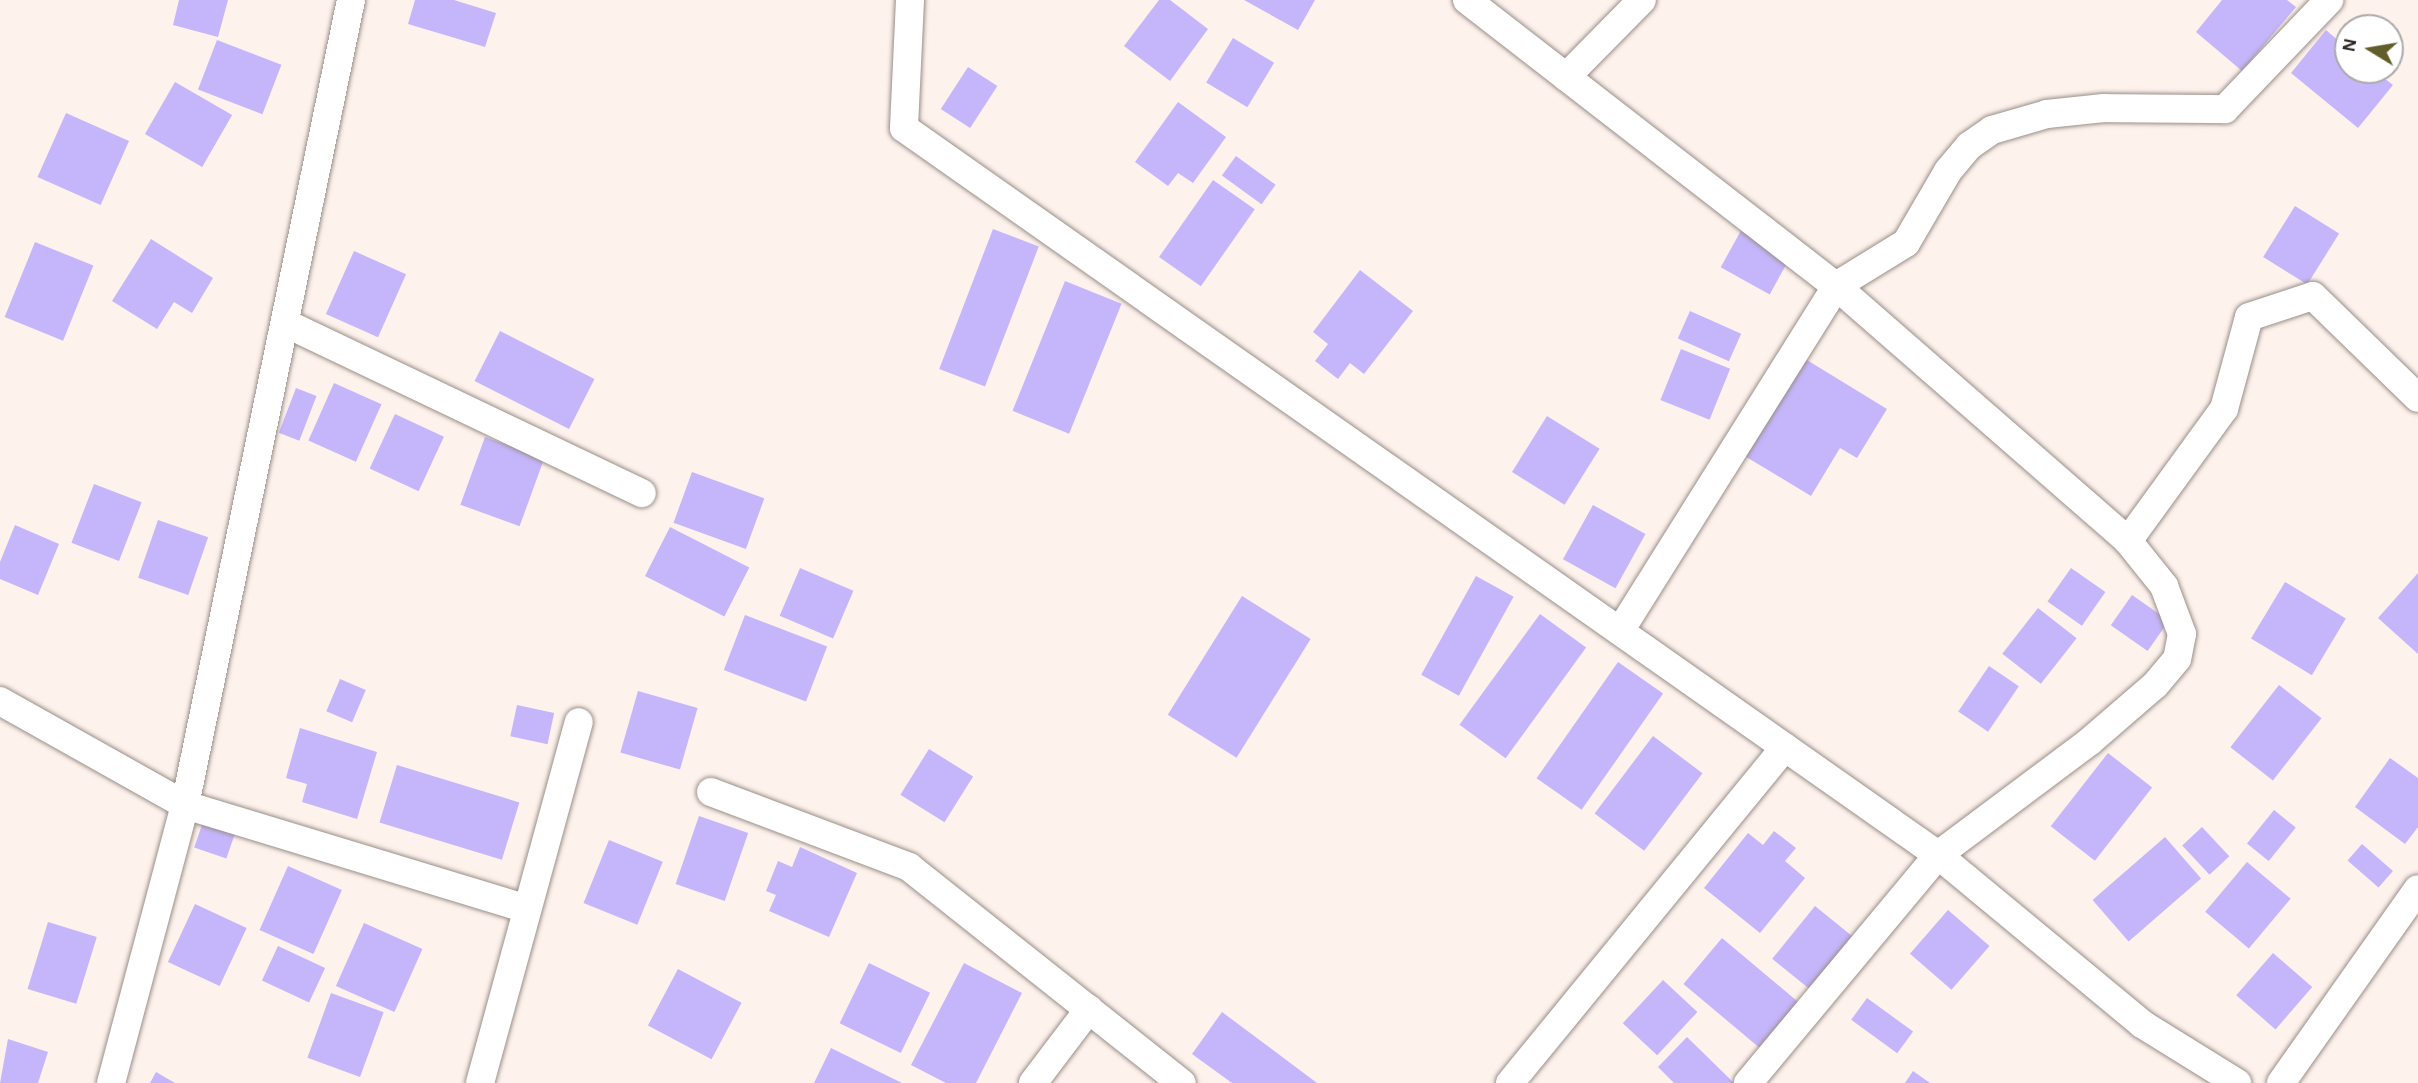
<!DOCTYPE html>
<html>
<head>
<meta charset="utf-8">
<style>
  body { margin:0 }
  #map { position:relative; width:2418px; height:1083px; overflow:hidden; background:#fef2ec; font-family:"Alegreya Sans",sans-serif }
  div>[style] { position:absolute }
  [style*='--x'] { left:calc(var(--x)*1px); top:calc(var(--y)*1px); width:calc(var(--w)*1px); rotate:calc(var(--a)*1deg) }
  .building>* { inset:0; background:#c5b5fb; transform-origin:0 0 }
  .roads { filter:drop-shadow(0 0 2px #998e89) drop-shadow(0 0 2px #998e89) }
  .street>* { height:28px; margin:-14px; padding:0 14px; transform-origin:14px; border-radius:14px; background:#fff }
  span { translate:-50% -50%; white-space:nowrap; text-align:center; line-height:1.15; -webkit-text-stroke:5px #fff; paint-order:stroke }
  .north { position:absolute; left:2334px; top:14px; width:70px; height:70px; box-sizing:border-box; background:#fff; border:2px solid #acaaa9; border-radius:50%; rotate:281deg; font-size:19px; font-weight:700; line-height:28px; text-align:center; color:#2f2b28 }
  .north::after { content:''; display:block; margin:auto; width:24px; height:32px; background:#625e2b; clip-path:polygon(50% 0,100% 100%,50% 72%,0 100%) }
</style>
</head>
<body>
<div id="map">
  <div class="building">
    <i style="clip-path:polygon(179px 0,228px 0,218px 37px,173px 25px)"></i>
    <i style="clip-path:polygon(415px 0,454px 0,496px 13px,485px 47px,408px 24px)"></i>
    <i style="clip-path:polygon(1159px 0,1170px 0,1208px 29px,1170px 81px,1124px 46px)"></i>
    <i style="clip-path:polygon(1244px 0,1315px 0,1298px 30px)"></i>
    <i style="clip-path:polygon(2222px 0,2287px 0,2296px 7px,2242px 71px,2196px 32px)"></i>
    <i style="clip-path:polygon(2326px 30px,2348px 49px,2348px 70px,2374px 70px,2393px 85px,2358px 128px,2291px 73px)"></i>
    <i style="left:1233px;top:38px;width:48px;height:52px;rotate:31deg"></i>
    <i style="left:217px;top:40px;width:69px;height:53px;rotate:21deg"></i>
    <i style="left:968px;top:67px;width:35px;height:50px;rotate:33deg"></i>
    <i style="left:175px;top:82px;width:66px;height:60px;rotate:30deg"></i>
    <i style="clip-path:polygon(1178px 102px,1226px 137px,1193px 183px,1178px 173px,1168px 186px,1135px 162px)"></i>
    <i style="left:66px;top:113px;width:69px;height:70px;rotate:24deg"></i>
    <i style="left:1236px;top:156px;width:49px;height:24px;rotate:36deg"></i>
    <i style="left:1213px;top:180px;width:51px;height:94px;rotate:35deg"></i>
    <i style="left:2295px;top:206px;width:52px;height:60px;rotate:32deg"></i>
    <i style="left:1743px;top:227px;width:56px;height:46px;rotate:29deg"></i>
    <i style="left:993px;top:229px;width:49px;height:150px;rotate:21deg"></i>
    <i style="clip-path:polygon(151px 239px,213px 278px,192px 313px,174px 302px,157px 329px,112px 301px)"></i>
    <i style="left:35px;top:242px;width:63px;height:81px;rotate:22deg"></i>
    <i style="left:354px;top:251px;width:57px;height:69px;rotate:24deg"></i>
    <i style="clip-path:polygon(1360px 270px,1413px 311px,1364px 374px,1350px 363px,1338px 379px,1315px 361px,1328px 344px,1313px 332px)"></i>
    <i style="left:1065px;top:281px;width:61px;height:140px;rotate:22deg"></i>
    <i style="left:1690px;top:311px;width:56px;height:30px;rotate:24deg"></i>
    <i style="left:500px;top:331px;width:106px;height:56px;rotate:27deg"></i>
    <i style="left:1681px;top:349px;width:53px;height:55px;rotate:22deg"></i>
    <i style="clip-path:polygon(1802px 357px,1887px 409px,1857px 458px,1840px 448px,1811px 496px,1743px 455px)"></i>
    <i style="left:334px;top:383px;width:52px;height:63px;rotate:24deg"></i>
    <i style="left:296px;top:388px;width:22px;height:48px;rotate:21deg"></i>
    <i style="left:395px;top:414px;width:54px;height:60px;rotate:25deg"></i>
    <i style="left:1547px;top:416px;width:62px;height:66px;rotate:32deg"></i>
    <i style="left:485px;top:437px;width:63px;height:72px;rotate:20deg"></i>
    <i style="left:692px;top:472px;width:77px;height:54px;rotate:20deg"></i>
    <i style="left:94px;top:484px;width:51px;height:63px;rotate:21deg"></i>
    <i style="left:1593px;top:505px;width:60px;height:62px;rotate:29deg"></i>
    <i style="left:158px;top:520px;width:53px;height:61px;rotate:19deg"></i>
    <i style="clip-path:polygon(15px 525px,59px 544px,38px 595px,0 579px,0 562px)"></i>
    <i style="left:670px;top:527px;width:89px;height:55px;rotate:27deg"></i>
    <i style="left:800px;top:568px;width:58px;height:52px;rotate:23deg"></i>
    <i style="left:2071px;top:568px;width:42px;height:41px;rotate:35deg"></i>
    <i style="clip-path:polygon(2418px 573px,2418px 654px,2378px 618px)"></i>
    <i style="left:1476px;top:576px;width:43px;height:113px;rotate:29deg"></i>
    <i style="left:2285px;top:582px;width:71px;height:66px;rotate:31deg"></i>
    <i style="left:2132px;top:595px;width:45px;height:37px;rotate:35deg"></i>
    <i style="left:1242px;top:596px;width:81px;height:140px;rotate:32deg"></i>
    <i style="left:2038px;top:608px;width:49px;height:58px;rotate:38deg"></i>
    <i style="left:1540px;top:614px;width:57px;height:137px;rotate:36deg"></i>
    <i style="left:745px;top:615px;width:88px;height:59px;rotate:21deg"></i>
    <i style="left:1618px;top:662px;width:55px;height:142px;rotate:35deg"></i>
    <i style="left:1989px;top:666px;width:36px;height:55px;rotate:34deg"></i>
    <i style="left:340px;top:679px;width:28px;height:35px;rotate:23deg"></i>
    <i style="left:2279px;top:685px;width:54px;height:79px;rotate:38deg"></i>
    <i style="left:638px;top:691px;width:62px;height:64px;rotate:16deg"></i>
    <i style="left:517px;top:705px;width:38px;height:32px;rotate:12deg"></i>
    <i style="clip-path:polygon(300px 728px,377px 752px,357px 819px,302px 802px,307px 784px,286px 778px)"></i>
    <i style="left:1653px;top:736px;width:62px;height:97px;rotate:37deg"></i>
    <i style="left:929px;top:749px;width:52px;height:54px;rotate:32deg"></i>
    <i style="left:2108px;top:753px;width:56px;height:93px;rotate:38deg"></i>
    <i style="clip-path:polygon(2390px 758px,2418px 778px,2418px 827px,2405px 844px,2355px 807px)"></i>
    <i style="left:397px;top:765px;width:128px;height:60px;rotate:17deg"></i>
    <i style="left:2274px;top:810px;width:28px;height:43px;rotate:39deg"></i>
    <i style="left:699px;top:816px;width:52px;height:72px;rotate:19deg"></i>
    <i style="left:203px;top:822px;width:34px;height:27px;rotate:19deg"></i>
    <i style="left:2202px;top:827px;width:40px;height:27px;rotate:47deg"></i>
    <i style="clip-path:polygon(1774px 831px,1796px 848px,1785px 861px,1805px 878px,1760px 933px,1704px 888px,1748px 833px,1763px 845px)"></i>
    <i style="left:2165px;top:837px;width:55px;height:96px;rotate:49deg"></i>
    <i style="left:609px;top:840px;width:58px;height:68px;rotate:22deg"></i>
    <i style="left:2362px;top:844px;width:41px;height:22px;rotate:41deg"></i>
    <i style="clip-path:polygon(800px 847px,857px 873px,829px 937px,769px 911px,776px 895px,766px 891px,778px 861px,792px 867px)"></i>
    <i style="left:2247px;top:862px;width:57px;height:65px;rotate:40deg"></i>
    <i style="left:288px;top:866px;width:59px;height:70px;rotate:24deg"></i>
    <i style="left:195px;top:904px;width:57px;height:64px;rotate:25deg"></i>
    <i style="left:1815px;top:906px;width:50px;height:68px;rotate:39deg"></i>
    <i style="left:1948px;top:910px;width:55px;height:58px;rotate:41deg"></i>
    <i style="left:48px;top:922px;width:51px;height:70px;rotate:17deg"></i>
    <i style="left:364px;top:923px;width:64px;height:69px;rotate:24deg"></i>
    <i style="left:1722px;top:938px;width:100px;height:60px;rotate:40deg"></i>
    <i style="left:278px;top:946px;width:52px;height:38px;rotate:25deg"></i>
    <i style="left:2273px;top:953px;width:52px;height:56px;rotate:41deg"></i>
    <i style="left:869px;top:963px;width:68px;height:67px;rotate:26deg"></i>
    <i style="clip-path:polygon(964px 963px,1022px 993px,976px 1083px,946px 1083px,911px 1065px)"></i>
    <i style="left:678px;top:969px;width:72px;height:64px;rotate:28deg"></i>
    <i style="left:1663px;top:980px;width:47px;height:59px;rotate:43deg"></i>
    <i style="left:331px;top:993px;width:56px;height:69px;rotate:20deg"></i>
    <i style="left:1867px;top:998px;width:57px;height:27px;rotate:36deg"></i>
    <i style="clip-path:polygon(1222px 1012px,1317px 1083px,1232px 1083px,1192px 1054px)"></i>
    <i style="clip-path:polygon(1687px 1037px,1734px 1083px,1674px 1083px,1658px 1067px)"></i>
    <i style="clip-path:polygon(8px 1039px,48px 1052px,38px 1083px,0 1083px)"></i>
    <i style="clip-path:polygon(831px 1048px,902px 1083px,814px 1083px)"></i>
    <i style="clip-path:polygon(1913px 1071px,1930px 1083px,1905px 1083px)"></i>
    <i style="clip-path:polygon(156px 1072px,175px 1083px,150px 1083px)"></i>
  </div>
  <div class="roads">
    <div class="street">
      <i style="--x:910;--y:0;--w:128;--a:92.7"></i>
      <i style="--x:904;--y:128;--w:1264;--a:35.11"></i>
      <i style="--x:1938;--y:855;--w:265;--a:39.6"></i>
      <i style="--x:2142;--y:1024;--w:112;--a:31.8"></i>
      <i style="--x:1467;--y:0;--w:467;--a:37.8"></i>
      <i style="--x:1836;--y:286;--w:388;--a:41.1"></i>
      <i style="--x:2128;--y:541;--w:58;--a:51.3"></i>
      <i style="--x:2164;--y:586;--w:51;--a:69.4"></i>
      <i style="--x:2182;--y:634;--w:25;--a:101"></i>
      <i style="--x:2177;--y:659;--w:34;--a:130"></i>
      <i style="--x:2155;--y:685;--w:87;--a:139.2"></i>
      <i style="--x:2089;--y:742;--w:189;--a:143.2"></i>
      <i style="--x:1938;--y:855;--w:297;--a:129.8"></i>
      <i style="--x:1566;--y:77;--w:108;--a:-45.4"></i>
      <i style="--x:287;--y:324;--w:393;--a:25.5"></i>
      <i style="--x:2128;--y:541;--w:163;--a:-54"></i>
      <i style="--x:2224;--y:409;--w:95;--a:-74.8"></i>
      <i style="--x:2249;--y:317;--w:67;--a:-18.2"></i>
      <i style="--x:2313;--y:296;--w:146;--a:44.2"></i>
      <i style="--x:1620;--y:631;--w:407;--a:-57.9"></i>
      <i style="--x:1836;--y:286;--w:82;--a:-31.6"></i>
      <i style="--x:1906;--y:243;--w:83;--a:-59.7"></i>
      <i style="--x:1948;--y:171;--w:33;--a:-50"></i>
      <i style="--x:1969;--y:146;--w:28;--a:-35"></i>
      <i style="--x:1992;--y:130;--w:57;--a:-16.2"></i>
      <i style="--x:2047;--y:114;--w:57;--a:-6"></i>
      <i style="--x:2104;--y:108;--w:121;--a:0.5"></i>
      <i style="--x:2225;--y:109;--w:151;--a:-46.3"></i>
      <i style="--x:0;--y:701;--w:212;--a:29.3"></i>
      <i style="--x:185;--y:805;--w:355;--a:16.9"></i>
      <i style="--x:711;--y:792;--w:212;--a:20.7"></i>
      <i style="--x:909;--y:867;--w:348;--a:38.4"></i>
      <i style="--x:111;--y:1083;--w:288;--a:-75.1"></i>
      <i style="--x:185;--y:805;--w:822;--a:-78.35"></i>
      <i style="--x:480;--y:1083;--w:374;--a:-74.7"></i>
      <i style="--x:1033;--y:1083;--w:93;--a:-52.9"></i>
      <i style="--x:1510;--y:1083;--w:434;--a:-50.7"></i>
      <i style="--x:2281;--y:1083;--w:237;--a:-54.8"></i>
    </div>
  </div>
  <div class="north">N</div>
</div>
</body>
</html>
